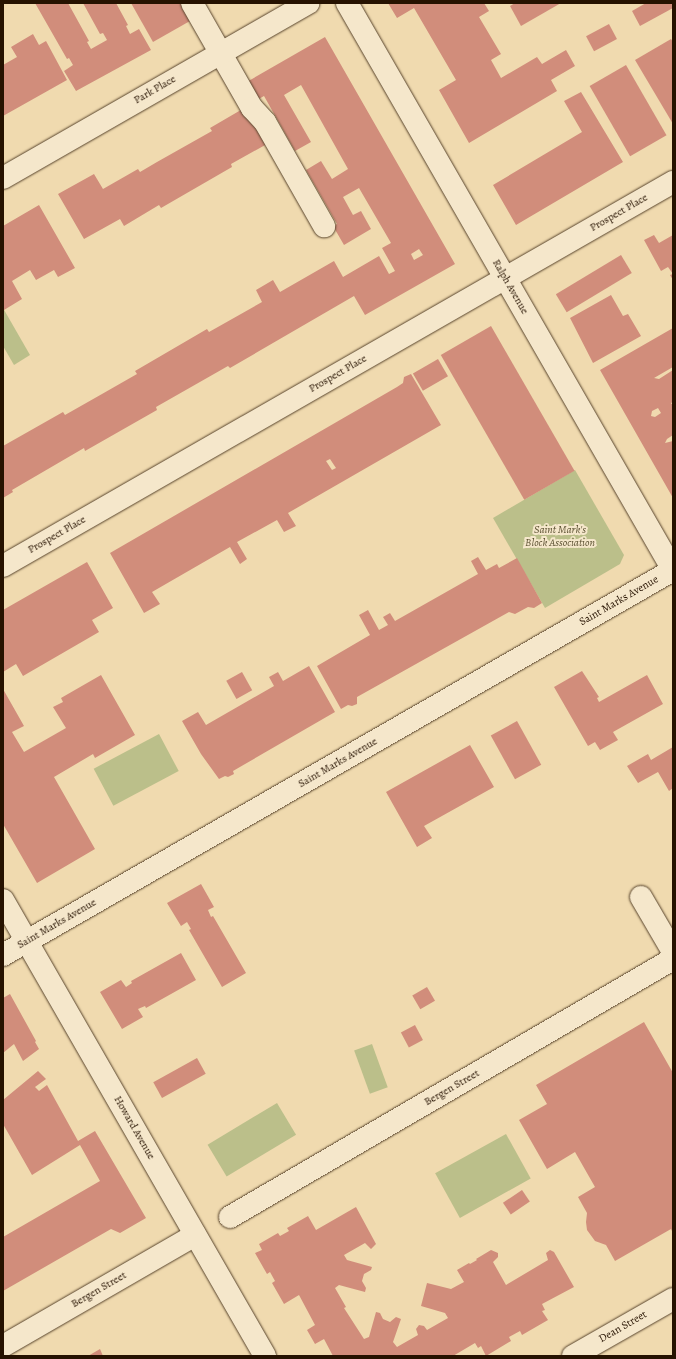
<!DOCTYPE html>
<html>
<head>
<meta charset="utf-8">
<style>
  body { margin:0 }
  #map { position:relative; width:676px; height:1359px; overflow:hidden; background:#f0daaf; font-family:Alegreya,serif }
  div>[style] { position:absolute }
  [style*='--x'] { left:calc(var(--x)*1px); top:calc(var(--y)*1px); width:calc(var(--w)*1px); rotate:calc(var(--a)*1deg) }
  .green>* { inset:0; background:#bbbf8a; transform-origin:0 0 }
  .building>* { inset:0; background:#d18d7b; transform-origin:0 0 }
  .roads { filter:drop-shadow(0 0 1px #58442c) drop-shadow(0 0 1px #58442c) }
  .minor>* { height:22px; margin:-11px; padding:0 11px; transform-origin:11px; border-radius:11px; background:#f5e7cb }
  span { translate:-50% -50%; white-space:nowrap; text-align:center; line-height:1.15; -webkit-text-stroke:4px #f5e7cb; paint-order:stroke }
  .street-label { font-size:11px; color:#261200 }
  .park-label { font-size:11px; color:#5a4f30; font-style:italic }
  .frame { position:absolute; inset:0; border:4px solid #261200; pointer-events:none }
</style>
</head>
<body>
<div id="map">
  <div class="green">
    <i style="clip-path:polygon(3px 308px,30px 355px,14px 365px,3px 346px)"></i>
    <i style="clip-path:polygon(575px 470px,624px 555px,620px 564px,545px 608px,493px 518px)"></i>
    <i style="left:159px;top:734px;width:42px;height:74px;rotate:62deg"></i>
    <i style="left:372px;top:1044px;width:46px;height:19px;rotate:70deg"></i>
    <i style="left:277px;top:1103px;width:37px;height:81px;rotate:59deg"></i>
    <i style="left:506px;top:1134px;width:51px;height:81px;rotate:61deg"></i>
  </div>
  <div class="building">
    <i style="clip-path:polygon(35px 3px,68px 3px,89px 41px,87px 42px,91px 49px,107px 40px,103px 33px,100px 34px,83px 3px,116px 3px,128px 25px,126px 26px,130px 34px,139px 29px,151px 50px,76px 91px,64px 71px,73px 65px,69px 58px,67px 59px)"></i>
    <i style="clip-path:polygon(131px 3px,180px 3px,190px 21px,153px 42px)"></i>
    <i style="clip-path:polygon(388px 3px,484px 3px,489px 11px,479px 17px,501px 54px,491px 60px,501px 78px,537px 57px,542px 64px,566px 50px,575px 66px,551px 80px,557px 91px,469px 143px,439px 90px,456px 80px,414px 8px,397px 18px)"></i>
    <i style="clip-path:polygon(515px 3px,561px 3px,521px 26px,510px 6px)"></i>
    <i style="clip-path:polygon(646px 3px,673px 3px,673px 8px,640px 26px,632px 11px)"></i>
    <i style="left:609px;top:24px;width:17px;height:26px;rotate:62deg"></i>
    <i style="clip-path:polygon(33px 34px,39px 45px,46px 41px,67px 80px,3px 116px,3px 65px,17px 57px,11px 47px)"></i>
    <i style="clip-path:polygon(evenodd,325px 37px,455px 264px,365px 315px,354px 296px,230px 368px,228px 366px,156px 407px,157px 410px,85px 451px,84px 448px,12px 490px,13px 492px,3px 498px,3px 446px,63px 412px,65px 415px,102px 394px,137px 374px,135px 371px,207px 329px,209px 332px,262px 302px,256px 290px,273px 280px,280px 292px,334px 261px,343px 277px,379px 256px,389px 274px,395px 271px,382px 248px,391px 243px,359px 188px,343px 197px,353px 215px,361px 211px,371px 229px,344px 245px,333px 226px,337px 224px,306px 170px,321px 161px,332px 179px,348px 169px,301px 85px,284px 95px,311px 142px,295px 151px,264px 96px,255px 101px,245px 83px,325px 37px,419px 249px,423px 255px,414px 260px,411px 254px,419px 249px)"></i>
    <i style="clip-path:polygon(671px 39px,673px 42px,673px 124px,635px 60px)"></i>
    <i style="left:626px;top:65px;width:81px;height:42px;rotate:60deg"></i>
    <i style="clip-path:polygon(581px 92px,623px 162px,516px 225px,493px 185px,582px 132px,564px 101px)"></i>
    <i style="clip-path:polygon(246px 107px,267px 144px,231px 164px,232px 167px,161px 208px,159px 205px,124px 226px,120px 219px,84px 239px,58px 194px,94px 174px,103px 189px,138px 169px,140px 172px,157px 162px,212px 131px,210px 128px)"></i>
    <i style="clip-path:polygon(39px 205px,75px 268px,58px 277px,54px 270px,36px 280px,30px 270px,12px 281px,22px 299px,4px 310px,3px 226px)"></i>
    <i style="clip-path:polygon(654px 235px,659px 243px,673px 235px,673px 280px,670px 275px,673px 274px,668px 267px,661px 271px,644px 240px)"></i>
    <i style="left:621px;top:255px;width:21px;height:76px;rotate:59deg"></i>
    <i style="clip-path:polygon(611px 295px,623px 316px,628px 314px,641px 336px,593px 363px,570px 318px)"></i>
    <i style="left:491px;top:326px;width:167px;height:58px;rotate:60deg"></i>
    <i style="clip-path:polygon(evenodd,673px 328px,673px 367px,654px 378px,659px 379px,673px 370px,673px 400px,671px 404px,673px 404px,673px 435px,667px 439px,665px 443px,673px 441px,673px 498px,600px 370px,673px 328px,658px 408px,661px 413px,655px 417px,651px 416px,652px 411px,658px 408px)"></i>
    <i style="left:438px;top:359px;width:20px;height:29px;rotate:60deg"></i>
    <i style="clip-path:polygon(evenodd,411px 374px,441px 425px,288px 513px,296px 526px,284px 532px,277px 520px,237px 542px,247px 559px,240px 564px,230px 547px,152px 592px,160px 604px,144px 613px,110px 553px,397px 387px,403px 383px,404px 377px,411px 374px,330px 459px,336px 468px,332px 470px,326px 461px,330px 459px)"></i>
    <i style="clip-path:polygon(478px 557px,486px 570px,497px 564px,499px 568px,517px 558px,542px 603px,534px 608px,528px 607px,515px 614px,509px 612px,357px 697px,357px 704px,352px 706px,348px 705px,341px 709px,317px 666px,370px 635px,359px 615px,368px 610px,379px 630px,388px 625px,383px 617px,390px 613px,395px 621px,478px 574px,471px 561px)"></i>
    <i style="clip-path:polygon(87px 562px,113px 608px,92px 620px,99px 632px,23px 676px,16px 664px,3px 672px,3px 610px)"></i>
    <i style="clip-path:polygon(309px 666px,335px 712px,233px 771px,234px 774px,228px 777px,225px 776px,219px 779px,201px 754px,182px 721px,198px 712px,206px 725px,274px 686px,269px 677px,278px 672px,283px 681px)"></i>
    <i style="clip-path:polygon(582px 671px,599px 697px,597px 698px,599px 702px,647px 675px,663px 704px,613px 732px,618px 740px,600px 750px,595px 742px,588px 746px,554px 687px)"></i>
    <i style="left:242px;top:672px;width:21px;height:18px;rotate:61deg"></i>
    <i style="clip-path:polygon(101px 675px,135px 735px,95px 758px,93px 754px,54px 777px,95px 849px,37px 883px,3px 824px,3px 689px,24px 726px,12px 732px,24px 752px,66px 728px,53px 707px,63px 702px,61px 698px)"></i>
    <i style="left:517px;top:721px;width:50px;height:30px;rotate:61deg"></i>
    <i style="clip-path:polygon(470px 745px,494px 787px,424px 826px,432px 838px,417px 847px,386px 792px)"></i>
    <i style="clip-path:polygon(673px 747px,673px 788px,669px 791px,658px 772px,638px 783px,627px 766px,648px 754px,651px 760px)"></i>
    <i style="clip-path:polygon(201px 884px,214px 907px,208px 910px,211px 917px,213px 916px,246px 973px,222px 987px,189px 930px,191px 929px,187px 922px,181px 926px,167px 903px)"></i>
    <i style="clip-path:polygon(181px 953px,196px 980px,146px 1008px,145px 1006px,138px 1009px,143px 1017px,122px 1029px,100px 992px,121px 980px,126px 987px,132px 983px,131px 981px)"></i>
    <i style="left:427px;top:987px;width:16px;height:17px;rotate:60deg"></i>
    <i style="clip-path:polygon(10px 994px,36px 1041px,35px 1042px,39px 1049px,23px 1061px,14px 1044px,3px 1053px,3px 998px)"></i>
    <i style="clip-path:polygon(644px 1022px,673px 1073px,673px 1233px,671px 1229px,615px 1261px,606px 1245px,595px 1241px,587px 1230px,586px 1222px,587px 1213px,578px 1197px,595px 1187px,575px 1152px,547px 1169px,519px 1120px,547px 1104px,536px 1085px)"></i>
    <i style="left:415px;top:1025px;width:17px;height:16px;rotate:62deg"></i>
    <i style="left:197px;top:1058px;width:18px;height:50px;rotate:61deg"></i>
    <i style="clip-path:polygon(38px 1071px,46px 1079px,35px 1087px,39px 1091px,47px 1085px,78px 1141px,95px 1131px,146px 1218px,120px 1233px,111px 1229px,3px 1291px,3px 1237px,100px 1181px,80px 1145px,32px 1175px,3px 1124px,3px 1100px)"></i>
    <i style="left:522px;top:1190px;width:14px;height:23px;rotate:56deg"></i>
    <i style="clip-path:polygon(356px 1207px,376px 1244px,371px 1249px,365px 1243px,344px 1255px,347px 1260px,372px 1267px,371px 1270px,364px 1274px,362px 1281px,366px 1288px,365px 1292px,339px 1285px,335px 1288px,346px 1307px,344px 1308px,364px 1339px,369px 1337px,376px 1312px,380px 1313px,383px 1319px,390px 1322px,396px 1317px,401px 1319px,393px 1342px,397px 1347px,418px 1335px,416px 1329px,419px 1325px,424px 1326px,427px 1330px,448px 1318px,445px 1313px,421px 1306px,427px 1283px,451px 1289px,464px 1282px,457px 1270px,469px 1263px,470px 1264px,477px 1260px,476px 1259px,491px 1250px,498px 1253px,498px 1257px,493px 1262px,506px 1285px,548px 1260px,546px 1253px,550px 1250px,554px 1252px,574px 1287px,542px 1304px,545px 1310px,542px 1311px,548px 1320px,522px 1335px,520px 1331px,509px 1337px,511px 1341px,486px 1356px,481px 1346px,478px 1348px,475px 1343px,453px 1356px,333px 1356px,324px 1339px,315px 1344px,307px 1330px,315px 1325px,299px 1295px,284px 1304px,272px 1283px,275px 1281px,270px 1272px,267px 1274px,255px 1253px,262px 1250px,259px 1244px,278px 1233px,280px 1236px,289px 1231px,287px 1228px,308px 1216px,316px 1230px)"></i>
    <i style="clip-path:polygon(100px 1349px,103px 1356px,88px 1356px)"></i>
  </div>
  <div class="roads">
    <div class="minor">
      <i style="--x:192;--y:3;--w:121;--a:60.3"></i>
      <i style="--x:252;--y:108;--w:19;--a:47"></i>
      <i style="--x:265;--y:122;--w:120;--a:60.4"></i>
      <i style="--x:347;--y:3;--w:654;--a:60.1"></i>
      <i style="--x:3;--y:178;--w:352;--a:-29.8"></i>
      <i style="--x:3;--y:566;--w:772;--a:-29.82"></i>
      <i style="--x:641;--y:897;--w:64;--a:59.8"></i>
      <i style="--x:3;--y:900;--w:526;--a:60.12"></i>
      <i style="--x:3;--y:955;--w:773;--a:-29.88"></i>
      <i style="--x:230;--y:1217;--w:513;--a:-30.22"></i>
      <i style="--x:3;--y:1346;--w:222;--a:-30"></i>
      <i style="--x:573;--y:1356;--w:115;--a:-29.7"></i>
    </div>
  </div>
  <div class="street-label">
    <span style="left:155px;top:90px;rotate:-30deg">Park Place</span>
    <span style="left:619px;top:213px;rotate:-30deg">Prospect Place</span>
    <span style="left:510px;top:287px;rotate:60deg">Ralph Avenue</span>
    <span style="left:338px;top:374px;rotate:-30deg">Prospect Place</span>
    <span style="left:57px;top:535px;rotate:-30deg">Prospect Place</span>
    <span style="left:619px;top:601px;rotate:-30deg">Saint Marks Avenue</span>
    <span style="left:338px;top:763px;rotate:-30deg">Saint Marks Avenue</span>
    <span style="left:57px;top:924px;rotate:-30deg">Saint Marks Avenue</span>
    <span style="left:452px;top:1088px;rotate:-30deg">Bergen Street</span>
    <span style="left:134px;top:1128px;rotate:60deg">Howard Avenue</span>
    <span style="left:99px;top:1290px;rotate:-30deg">Bergen Street</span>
    <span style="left:623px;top:1327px;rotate:-30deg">Dean Street</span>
  </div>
  <div class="park-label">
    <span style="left:560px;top:537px">Saint Mark's<br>Block Association</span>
  </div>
  <div class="frame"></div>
</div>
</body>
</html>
